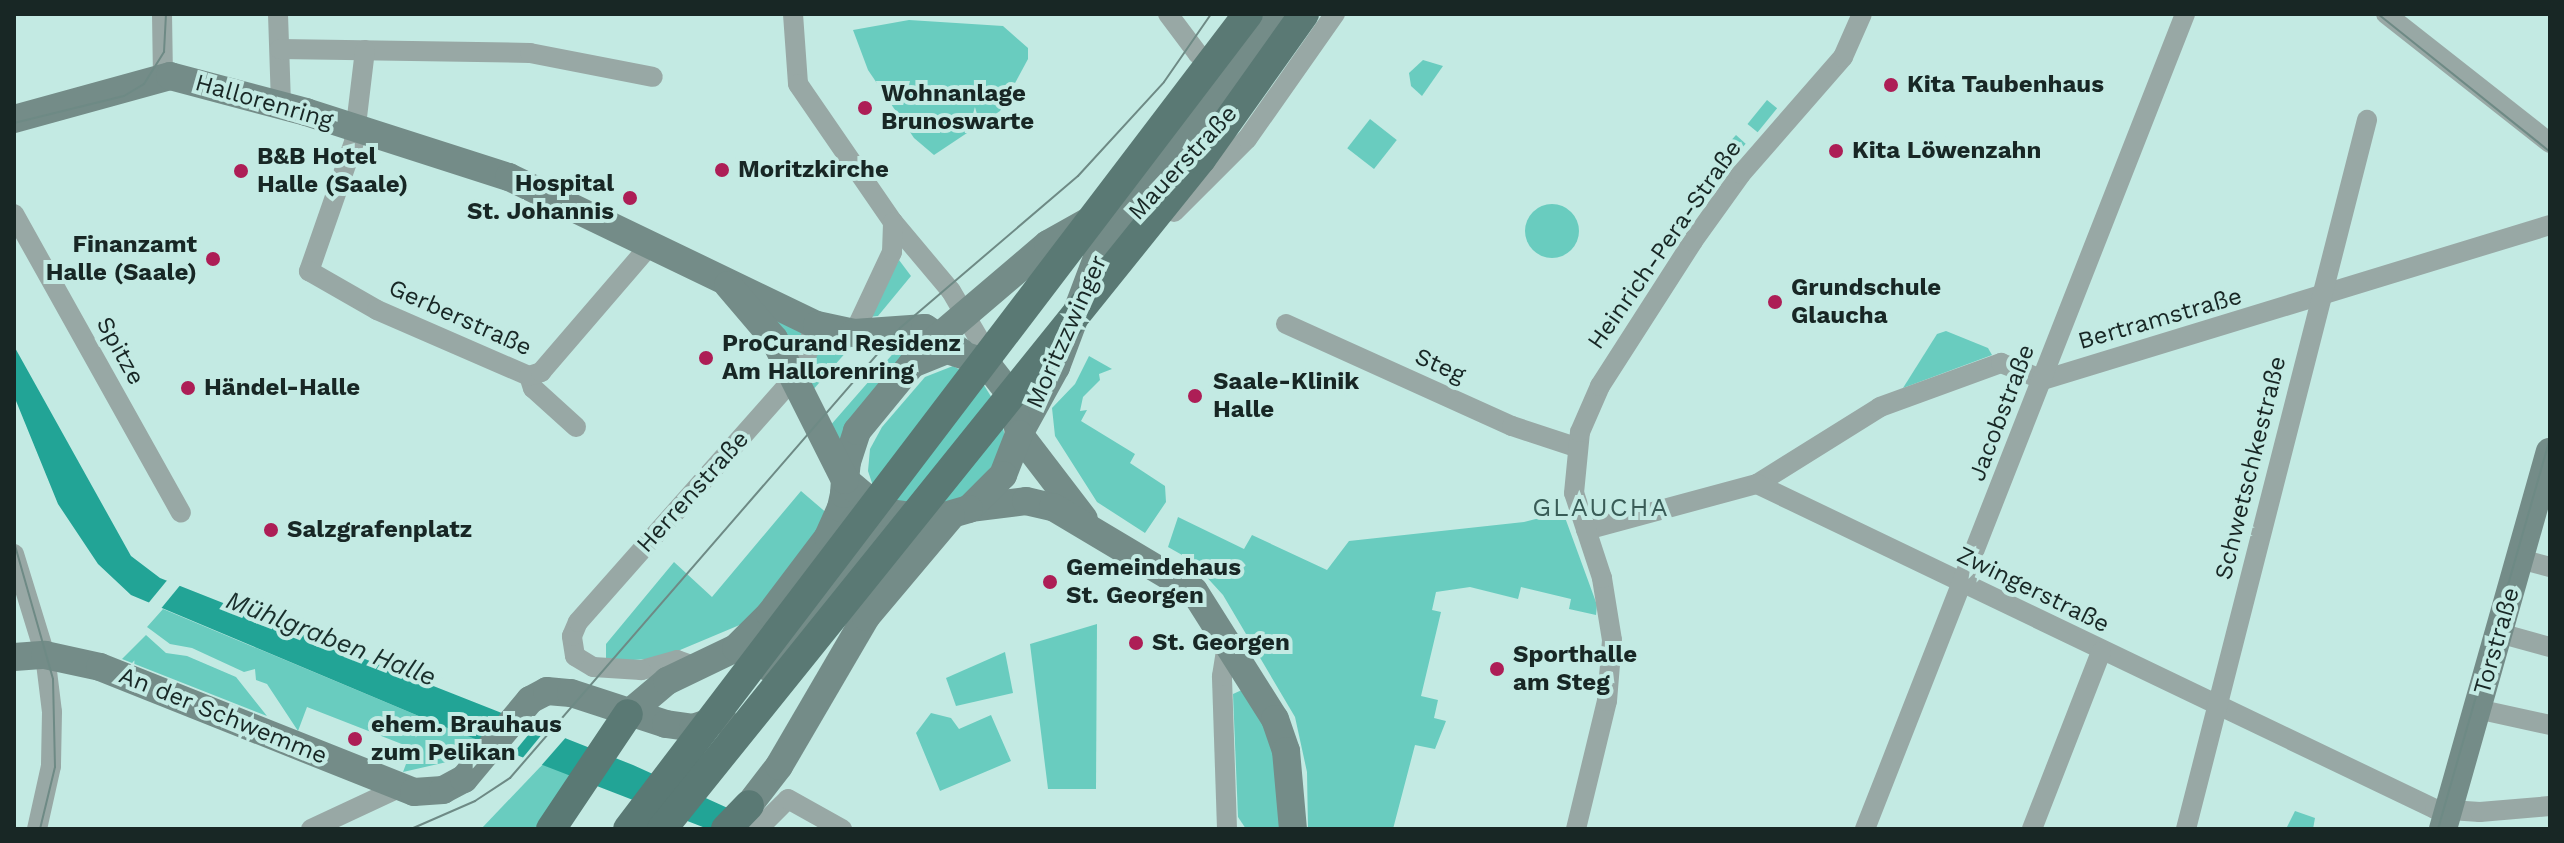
<!DOCTYPE html>
<html>
<head>
<meta charset="utf-8">
<style>
  body { margin:0 }
  #map { position:relative; width:2564px; height:843px; overflow:hidden; background:#c3eae3; font-family:"Work Sans",sans-serif }
  div>[style] { position:absolute }
  [style*='--x'] { left:calc(var(--x)*1px); top:calc(var(--y)*1px); width:calc(var(--w)*1px); rotate:calc(var(--a)*1deg) }
  .green>* { inset:0; background:#69ccbf; transform-origin:0 0 }
  .round { border-radius:50% }
  .water>* { inset:0; background:#22a496 }
  .pier>* { inset:0; background:#c3eae3 }
  .street>* { height:20px; margin:-10px; padding:0 10px; transform-origin:10px; border-radius:10px; background:#98a8a5 }
  .secondary>* { height:28px; margin:-14px; padding:0 14px; transform-origin:14px; border-radius:14px; background:#748c88 }
  .primary>* { height:30px; margin:-15px; padding:0 15px; transform-origin:15px; border-radius:15px; background:#5a7974 }
  .tram>* { height:2px; margin:-1px; padding:0 1px; transform-origin:1px; border-radius:1px; background:#6e8a85 }
  .primary-bridge>* { height:30px; margin:-15px; padding:0 15px; transform-origin:15px; border-radius:15px; background:#5a7974 }
  .dots>* { width:22px; height:22px; translate:-50% -50%; box-sizing:border-box; border:4px solid #c3eae3; border-radius:50% }
  span { translate:-50% -50%; white-space:nowrap; text-align:center; line-height:1.15; -webkit-text-stroke:8px #c3eae3; paint-order:stroke }
  .poi-label { font-size:24px; color:#182725; font-weight:700 }
  .left { translate:0 -50%; text-align:left }
  .right { translate:-100% -50%; text-align:right }
  .street-label { font-size:24px; color:#182725 }
  .neighbourhood-label { font-size:26px; color:#395c57; letter-spacing:2px }
  .water-label { font-size:26px; color:#1a2f2c; font-style:italic }
  .frame { position:absolute; inset:0; border:16px solid #182725; pointer-events:none }
</style>
</head>
<body>
<div id="map">
  <div class="green">
    <i style="clip-path:polygon(909px 20px,1003px 26px,1028px 48px,1028px 59px,1000px 111px,934px 155px,914px 138px,868px 70px,853px 30px)"></i>
    <i style="clip-path:polygon(1423px 60px,1443px 66px,1422px 96px,1411px 86px,1409px 73px)"></i>
    <i style="left:1767px;top:100px;width:13px;height:31px;rotate:39deg"></i>
    <i style="left:1370px;top:119px;width:34px;height:37px;rotate:38deg"></i>
    <i style="left:1736px;top:135px;width:13px;height:30px;rotate:42deg"></i>
    <i class="round" style="left:1525px;top:204px;width:54px;height:54px"></i>
    <i style="clip-path:polygon(899px 260px,911px 276px,878px 316px,868px 317px)"></i>
    <i style="clip-path:polygon(774px 316px,798px 324px,806px 341px,797px 361px)"></i>
    <i style="clip-path:polygon(1946px 331px,1988px 348px,1992px 355px,1903px 388px,1937px 334px)"></i>
    <i style="clip-path:polygon(911px 333px,924px 336px,853px 419px,839px 444px,829px 427px)"></i>
    <i style="clip-path:polygon(831px 338px,855px 342px,812px 391px,802px 371px)"></i>
    <i style="clip-path:polygon(1089px 356px,1112px 369px,1099px 374px,1100px 380px,1083px 397px,1080px 411px,1087px 410px,1081px 421px,1135px 454px,1130px 463px,1165px 486px,1166px 502px,1145px 533px,1097px 502px,1055px 436px,1052px 408px,1075px 384px)"></i>
    <i style="clip-path:polygon(953px 366px,982px 382px,1000px 411px,1005px 438px,999px 458px,964px 499px,912px 510px,874px 489px,868px 471px,870px 449px,882px 427px,925px 377px)"></i>
    <i style="clip-path:polygon(801px 491px,829px 515px,812px 551px,742px 624px,661px 658px,606px 662px,606px 644px,674px 562px,712px 597px)"></i>
    <i style="clip-path:polygon(1563px 512px,1597px 605px,1596px 615px,1569px 609px,1571px 599px,1521px 587px,1518px 599px,1470px 587px,1436px 592px,1432px 610px,1441px 612px,1421px 696px,1438px 700px,1434px 718px,1446px 721px,1435px 749px,1415px 745px,1393px 829px,1308px 829px,1307px 772px,1295px 717px,1223px 595px,1191px 560px,1168px 547px,1178px 517px,1244px 549px,1252px 535px,1327px 570px,1349px 541px,1524px 522px)"></i>
    <i style="clip-path:polygon(163px 609px,452px 730px,476px 739px,460px 759px,403px 772px,412px 748px,307px 707px,298px 731px,267px 684px,256px 680px,255px 669px,244px 672px,192px 648px,170px 644px,147px 627px)"></i>
    <i style="clip-path:polygon(1097px 624px,1096px 789px,1048px 789px,1030px 644px)"></i>
    <i style="clip-path:polygon(146px 635px,166px 653px,187px 656px,236px 677px,267px 716px,122px 659px)"></i>
    <i style="clip-path:polygon(1005px 652px,1013px 693px,956px 706px,946px 678px)"></i>
    <i style="clip-path:polygon(1244px 689px,1261px 713px,1276px 756px,1283px 829px,1246px 829px,1238px 817px,1233px 694px)"></i>
    <i style="clip-path:polygon(931px 713px,951px 718px,959px 729px,991px 715px,1011px 761px,940px 791px,916px 733px)"></i>
    <i style="clip-path:polygon(543px 764px,573px 775px,535px 829px,481px 829px)"></i>
    <i style="clip-path:polygon(2295px 811px,2315px 818px,2313px 829px,2286px 829px)"></i>
  </div>
  <div class="water">
    <i style="clip-path:polygon(14px 346px,131px 556px,160px 578px,633px 765px,774px 829px,708px 829px,452px 730px,131px 595px,98px 564px,58px 504px,14px 396px)"></i>
  </div>
  <div class="pier">
    <i style="clip-path:polygon(169px 578px,182px 583px,159px 611px,146px 606px)"></i>
    <i style="clip-path:polygon(506px 710px,538px 723px,511px 756px,478px 744px)"></i>
    <i style="clip-path:polygon(548px 727px,568px 735px,540px 767px,521px 760px)"></i>
  </div>
  <div class="street">
    <i style="--x:162;--y:14;--w:62;--a:89.1"></i>
    <i style="--x:278;--y:14;--w:90;--a:88.1"></i>
    <i style="--x:793;--y:14;--w:70;--a:85.9"></i>
    <i style="--x:798;--y:84;--w:168;--a:55.5"></i>
    <i style="--x:893;--y:222;--w:90;--a:50"></i>
    <i style="--x:951;--y:291;--w:83;--a:59.7"></i>
    <i style="--x:1168;--y:14;--w:50;--a:53.1"></i>
    <i style="--x:1198;--y:54;--w:26;--a:36"></i>
    <i style="--x:2386;--y:14;--w:209;--a:38.2"></i>
    <i style="--x:280;--y:49;--w:250;--a:0.9"></i>
    <i style="--x:530;--y:53;--w:125;--a:11"></i>
    <i style="--x:365;--y:50;--w:93;--a:96.8"></i>
    <i style="--x:354;--y:142;--w:137;--a:109.2"></i>
    <i style="--x:309;--y:271;--w:78;--a:29.8"></i>
    <i style="--x:377;--y:310;--w:166;--a:23.5"></i>
    <i style="--x:529;--y:376;--w:13;--a:72"></i>
    <i style="--x:533;--y:388;--w:58;--a:42.2"></i>
    <i style="--x:1174;--y:212;--w:103;--a:-45"></i>
    <i style="--x:1247;--y:139;--w:153;--a:-54.9"></i>
    <i style="--x:14;--y:214;--w:342;--a:60.8"></i>
    <i style="--x:1286;--y:324;--w:248;--a:24.3"></i>
    <i style="--x:1512;--y:426;--w:67;--a:18.2"></i>
    <i style="--x:854;--y:333;--w:89;--a:-64.9"></i>
    <i style="--x:892;--y:252;--w:30;--a:-88"></i>
    <i style="--x:529;--y:376;--w:13;--a:-18"></i>
    <i style="--x:541;--y:372;--w:169;--a:-49.3"></i>
    <i style="--x:1757;--y:484;--w:145;--a:-32"></i>
    <i style="--x:1880;--y:407;--w:129;--a:-20"></i>
    <i style="--x:2001;--y:363;--w:45;--a:22"></i>
    <i style="--x:2043;--y:380;--w:530;--a:-17"></i>
    <i style="--x:1586;--y:530;--w:177;--a:-15.1"></i>
    <i style="--x:1757;--y:484;--w:752;--a:25.61"></i>
    <i style="--x:2435;--y:809;--w:45;--a:3.8"></i>
    <i style="--x:2480;--y:812;--w:70;--a:-4.9"></i>
    <i style="--x:14;--y:554;--w:106;--a:72.9"></i>
    <i style="--x:45;--y:655;--w:57;--a:83"></i>
    <i style="--x:52;--y:712;--w:54;--a:91.1"></i>
    <i style="--x:51;--y:766;--w:65;--a:102.5"></i>
    <i style="--x:2520;--y:559;--w:31;--a:15"></i>
    <i style="--x:2499;--y:633;--w:53;--a:15.4"></i>
    <i style="--x:699;--y:668;--w:23;--a:-160"></i>
    <i style="--x:677;--y:660;--w:37;--a:164"></i>
    <i style="--x:641;--y:670;--w:48;--a:-176.4"></i>
    <i style="--x:593;--y:667;--w:21;--a:-149"></i>
    <i style="--x:575;--y:656;--w:20;--a:-99"></i>
    <i style="--x:572;--y:636;--w:15;--a:-67"></i>
    <i style="--x:578;--y:622;--w:326;--a:-48.5"></i>
    <i style="--x:794;--y:378;--w:40;--a:-62"></i>
    <i style="--x:813;--y:343;--w:16;--a:-101"></i>
    <i style="--x:810;--y:327;--w:16;--a:-140"></i>
    <i style="--x:2477;--y:709;--w:75;--a:12.4"></i>
    <i style="--x:311;--y:829;--w:97;--a:-25"></i>
    <i style="--x:758;--y:829;--w:42;--a:-45"></i>
    <i style="--x:788;--y:799;--w:62;--a:29.1"></i>
    <i style="--x:1227;--y:829;--w:153;--a:-91.9"></i>
    <i style="--x:1222;--y:676;--w:38;--a:-81"></i>
    <i style="--x:1576;--y:829;--w:132;--a:-76.4"></i>
    <i style="--x:1607;--y:701;--w:61;--a:-85.3"></i>
    <i style="--x:1612;--y:640;--w:63;--a:-99.2"></i>
    <i style="--x:1602;--y:578;--w:89;--a:-108.2"></i>
    <i style="--x:1574;--y:493;--w:61;--a:-84.4"></i>
    <i style="--x:1580;--y:432;--w:50;--a:-66.5"></i>
    <i style="--x:1600;--y:386;--w:172;--a:-57.3"></i>
    <i style="--x:1693;--y:241;--w:82;--a:-54.4"></i>
    <i style="--x:1741;--y:174;--w:155;--a:-48.9"></i>
    <i style="--x:1843;--y:57;--w:47;--a:-66.2"></i>
    <i style="--x:1865;--y:829;--w:876;--a:-68.56"></i>
    <i style="--x:2032;--y:829;--w:190;--a:-68.7"></i>
    <i style="--x:2186;--y:829;--w:732;--a:-75.68"></i>
  </div>
  <div class="secondary">
    <i style="--x:14;--y:119;--w:162;--a:-15.4"></i>
    <i style="--x:170;--y:76;--w:141;--a:14.8"></i>
    <i style="--x:306;--y:112;--w:213;--a:17.8"></i>
    <i style="--x:509;--y:177;--w:342;--a:25.7"></i>
    <i style="--x:817;--y:325;--w:38;--a:12"></i>
    <i style="--x:854;--y:333;--w:71;--a:-4"></i>
    <i style="--x:925;--y:328;--w:43;--a:33.7"></i>
    <i style="--x:928;--y:346;--w:157;--a:-40.4"></i>
    <i style="--x:1048;--y:244;--w:49;--a:-29.2"></i>
    <i style="--x:1019;--y:434;--w:77;--a:-61.1"></i>
    <i style="--x:1056;--y:367;--w:116;--a:-69.4"></i>
    <i style="--x:1097;--y:258;--w:303;--a:-53.7"></i>
    <i style="--x:1019;--y:434;--w:107;--a:52.6"></i>
    <i style="--x:970;--y:508;--w:56;--a:-7.1"></i>
    <i style="--x:1026;--y:501;--w:28;--a:13"></i>
    <i style="--x:1053;--y:507;--w:164;--a:30.8"></i>
    <i style="--x:1194;--y:591;--w:151;--a:57.7"></i>
    <i style="--x:1275;--y:719;--w:34;--a:71"></i>
    <i style="--x:1286;--y:751;--w:78;--a:84.9"></i>
    <i style="--x:14;--y:657;--w:31;--a:-4"></i>
    <i style="--x:45;--y:655;--w:56;--a:12.3"></i>
    <i style="--x:100;--y:667;--w:338;--a:21.7"></i>
    <i style="--x:414;--y:792;--w:29;--a:-4"></i>
    <i style="--x:443;--y:790;--w:24;--a:-28"></i>
    <i style="--x:464;--y:779;--w:103;--a:-50.1"></i>
    <i style="--x:530;--y:700;--w:19;--a:-28"></i>
    <i style="--x:547;--y:691;--w:24;--a:5"></i>
    <i style="--x:571;--y:693;--w:100;--a:18.1"></i>
    <i style="--x:666;--y:724;--w:27;--a:8"></i>
    <i style="--x:693;--y:728;--w:31;--a:-19"></i>
    <i style="--x:768;--y:667;--w:196;--a:-50"></i>
    <i style="--x:628;--y:714;--w:51;--a:-40.2"></i>
    <i style="--x:667;--y:681;--w:76;--a:-25.6"></i>
    <i style="--x:736;--y:648;--w:48;--a:-45"></i>
    <i style="--x:770;--y:614;--w:96;--a:-53"></i>
    <i style="--x:828;--y:537;--w:32;--a:-66"></i>
    <i style="--x:841;--y:508;--w:14;--a:-78"></i>
    <i style="--x:844;--y:494;--w:14;--a:-86"></i>
    <i style="--x:845;--y:480;--w:18;--a:-84"></i>
    <i style="--x:847;--y:462;--w:33;--a:-72"></i>
    <i style="--x:857;--y:431;--w:87;--a:-50.6"></i>
    <i style="--x:912;--y:364;--w:38;--a:-22"></i>
    <i style="--x:947;--y:350;--w:40;--a:18"></i>
    <i style="--x:985;--y:362;--w:42;--a:51.8"></i>
    <i style="--x:1011;--y:395;--w:40;--a:78"></i>
    <i style="--x:1019;--y:434;--w:44;--a:111.3"></i>
    <i style="--x:1003;--y:475;--w:48;--a:135"></i>
    <i style="--x:969;--y:509;--w:37;--a:164"></i>
    <i style="--x:933;--y:519;--w:50;--a:-172"></i>
    <i style="--x:883;--y:512;--w:50;--a:-139.9"></i>
    <i style="--x:845;--y:480;--w:158;--a:-116.7"></i>
    <i style="--x:774;--y:339;--w:71;--a:-130.4"></i>
    <i style="--x:749;--y:805;--w:49;--a:-52.4"></i>
    <i style="--x:779;--y:766;--w:173;--a:-59.7"></i>
    <i style="--x:866;--y:617;--w:132;--a:-49.9"></i>
    <i style="--x:2443;--y:829;--w:392;--a:-74.2"></i>
  </div>
  <div class="primary">
    <i style="--x:551;--y:829;--w:138;--a:-56.2"></i>
    <i style="--x:726;--y:829;--w:33;--a:-46"></i>
  </div>
  <div class="tram">
    <i style="--x:2378;--y:14;--w:221;--a:38.7"></i>
    <i style="--x:14;--y:123;--w:113;--a:-13.8"></i>
    <i style="--x:124;--y:96;--w:23;--a:-31"></i>
    <i style="--x:144;--y:84;--w:38;--a:-58"></i>
    <i style="--x:164;--y:52;--w:38;--a:-87"></i>
    <i style="--x:14;--y:542;--w:142;--a:74.1"></i>
    <i style="--x:53;--y:679;--w:88;--a:88.7"></i>
    <i style="--x:55;--y:767;--w:64;--a:103.6"></i>
    <i style="--x:411;--y:829;--w:70;--a:-23.6"></i>
    <i style="--x:475;--y:801;--w:42;--a:-33.3"></i>
    <i style="--x:510;--y:778;--w:595;--a:-49.09"></i>
    <i style="--x:900;--y:328;--w:234;--a:-40.5"></i>
    <i style="--x:1078;--y:176;--w:127;--a:-47.5"></i>
    <i style="--x:1164;--y:82;--w:83;--a:-55.3"></i>
    <i style="--x:2438;--y:829;--w:407;--a:-74"></i>
  </div>
  <div class="primary-bridge">
    <i style="--x:628;--y:829;--w:1024;--a:-52.74"></i>
    <i style="--x:662;--y:829;--w:860;--a:-51.18"></i>
    <i style="--x:1201;--y:159;--w:178;--a:-54.6"></i>
  </div>
  <div class="dots">
    <i style="left:1891px;top:85px;background:#ad1e56"></i>
    <i style="left:865px;top:108px;background:#ad1e56"></i>
    <i style="left:1836px;top:151px;background:#ad1e56"></i>
    <i style="left:722px;top:170px;background:#ad1e56"></i>
    <i style="left:241px;top:171px;background:#ad1e56"></i>
    <i style="left:630px;top:198px;background:#ad1e56"></i>
    <i style="left:213px;top:259px;background:#ad1e56"></i>
    <i style="left:1775px;top:302px;background:#ad1e56"></i>
    <i style="left:706px;top:358px;background:#ad1e56"></i>
    <i style="left:188px;top:388px;background:#ad1e56"></i>
    <i style="left:1195px;top:396px;background:#ad1e56"></i>
    <i style="left:271px;top:530px;background:#ad1e56"></i>
    <i style="left:1050px;top:582px;background:#ad1e56"></i>
    <i style="left:1136px;top:643px;background:#ad1e56"></i>
    <i style="left:1497px;top:669px;background:#ad1e56"></i>
    <i style="left:355px;top:739px;background:#ad1e56"></i>
  </div>
  <div class="poi-label">
    <span class="left" style="left:1907px;top:85px">Kita Taubenhaus</span>
    <span class="left" style="left:881px;top:108px">Wohnanlage<br>Brunoswarte</span>
    <span class="left" style="left:1852px;top:151px">Kita Löwenzahn</span>
    <span class="left" style="left:257px;top:171px">B&amp;B Hotel<br>Halle (Saale)</span>
    <span class="left" style="left:738px;top:170px">Moritzkirche</span>
    <span class="right" style="left:614px;top:198px">Hospital<br>St. Johannis</span>
    <span class="right" style="left:197px;top:259px">Finanzamt<br>Halle (Saale)</span>
    <span class="left" style="left:1791px;top:302px">Grundschule<br>Glaucha</span>
    <span class="left" style="left:722px;top:358px">ProCurand Residenz<br>Am Hallorenring</span>
    <span class="left" style="left:1213px;top:396px">Saale-Klinik<br>Halle</span>
    <span class="left" style="left:204px;top:388px">Händel-Halle</span>
    <span class="left" style="left:287px;top:530px">Salzgrafenplatz</span>
    <span class="left" style="left:1066px;top:582px">Gemeindehaus<br>St. Georgen</span>
    <span class="left" style="left:1152px;top:643px">St. Georgen</span>
    <span class="left" style="left:1513px;top:669px">Sporthalle<br>am Steg</span>
    <span class="left" style="left:371px;top:739px">ehem. Brauhaus<br>zum Pelikan</span>
  </div>
  <div class="street-label">
    <span style="left:264px;top:102px;rotate:16deg">Hallorenring</span>
    <span style="left:1183px;top:163px;rotate:-47deg">Mauerstraße</span>
    <span style="left:1665px;top:245px;rotate:-55deg">Heinrich-Pera-Straße</span>
    <span style="left:460px;top:318px;rotate:24deg">Gerberstraße</span>
    <span style="left:2160px;top:319px;rotate:-16deg">Bertramstraße</span>
    <span style="left:1067px;top:332px;rotate:-66deg">Moritzzwinger</span>
    <span style="left:120px;top:351px;rotate:61deg">Spitze</span>
    <span style="left:1440px;top:366px;rotate:24deg">Steg</span>
    <span style="left:2002px;top:413px;rotate:-69deg">Jacobstraße</span>
    <span style="left:2251px;top:468px;rotate:-76deg">Schwetschkestraße</span>
    <span style="left:693px;top:492px;rotate:-48deg">Herrenstraße</span>
    <span style="left:2033px;top:590px;rotate:26deg">Zwingerstraße</span>
    <span style="left:2497px;top:641px;rotate:-74deg">Torstraße</span>
    <span style="left:223px;top:716px;rotate:22deg">An der Schwemme</span>
  </div>
  <div class="neighbourhood-label">
    <span style="left:1601px;top:508px">GLAUCHA</span>
  </div>
  <div class="water-label">
    <span style="left:331px;top:639px;rotate:21deg">Mühlgraben Halle</span>
  </div>
  <div class="frame"></div>
</div>
</body>
</html>
